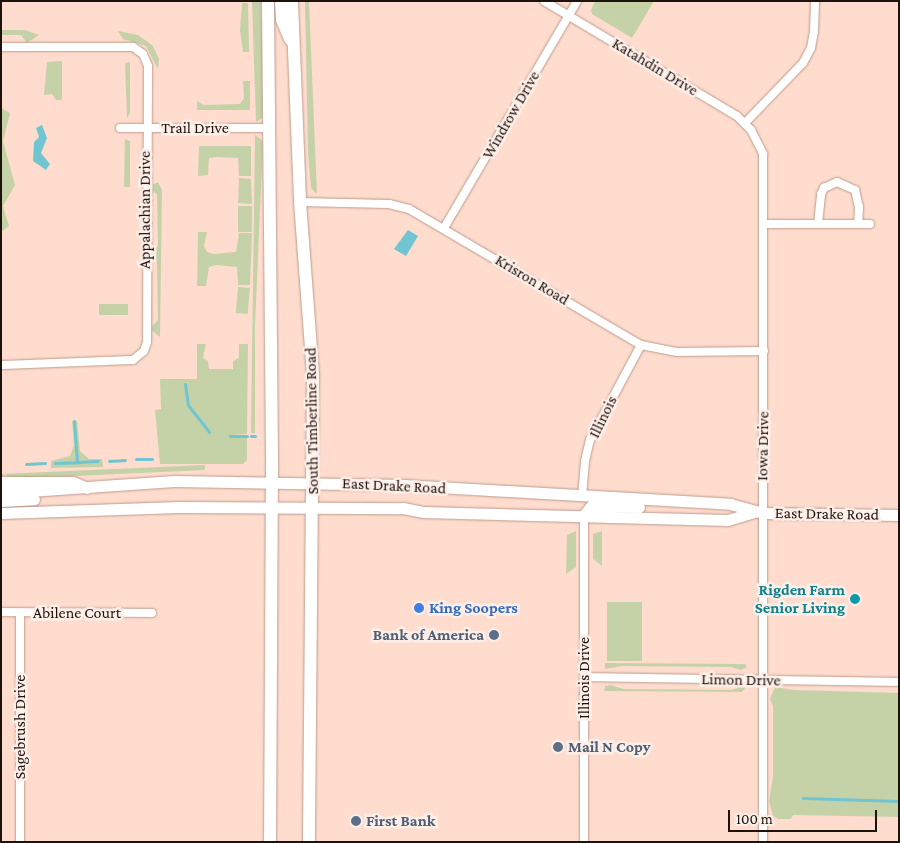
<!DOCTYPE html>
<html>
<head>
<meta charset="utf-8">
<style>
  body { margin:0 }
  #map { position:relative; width:900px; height:843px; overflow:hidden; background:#ffdccd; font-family:"Crimson Pro",serif }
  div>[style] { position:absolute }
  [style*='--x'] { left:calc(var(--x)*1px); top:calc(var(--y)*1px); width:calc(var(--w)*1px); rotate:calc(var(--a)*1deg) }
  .green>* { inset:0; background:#c5d2a8; transform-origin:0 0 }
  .water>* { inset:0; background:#71c5d0 }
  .stream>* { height:3px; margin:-1.5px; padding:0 1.5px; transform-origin:1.5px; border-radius:1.5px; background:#71c5d0 }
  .roads { filter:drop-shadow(0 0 1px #bd9c8e) drop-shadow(0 0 1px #bd9c8e) }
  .street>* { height:8px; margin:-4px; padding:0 4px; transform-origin:4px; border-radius:4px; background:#fff }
  .secondary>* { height:11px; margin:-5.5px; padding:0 5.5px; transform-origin:5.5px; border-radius:5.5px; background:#fff }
  .primary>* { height:12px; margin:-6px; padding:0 6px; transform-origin:6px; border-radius:6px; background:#fff }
  .dots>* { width:14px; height:14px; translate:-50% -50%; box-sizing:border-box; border:2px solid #fdefe8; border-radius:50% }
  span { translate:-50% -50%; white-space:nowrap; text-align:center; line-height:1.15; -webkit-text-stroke:5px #fdefe8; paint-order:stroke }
  .street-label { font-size:16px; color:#1e120d }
  .culture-label { font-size:16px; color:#0d838f; font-weight:700 }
  .right { translate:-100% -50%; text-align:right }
  .shop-label { font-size:16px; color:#366cbe; font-weight:700 }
  .left { translate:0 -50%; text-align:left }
  .service-label { font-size:16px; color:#4e5e75; font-weight:700 }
  .frame { position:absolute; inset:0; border:2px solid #1e120d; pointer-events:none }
  .scale { position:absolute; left:728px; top:810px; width:149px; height:22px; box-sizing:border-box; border:2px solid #1e120d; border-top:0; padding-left:6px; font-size:15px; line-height:18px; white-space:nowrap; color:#1e120d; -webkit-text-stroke:4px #fdefe8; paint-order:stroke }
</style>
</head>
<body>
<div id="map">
  <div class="green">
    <i style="clip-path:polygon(252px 1px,261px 1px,263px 108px,262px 118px,256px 122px)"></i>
    <i style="clip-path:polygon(305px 1px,309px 1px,317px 194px,311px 188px,308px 153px)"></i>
    <i style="clip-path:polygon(595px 1px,654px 1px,632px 38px,592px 14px,591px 10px)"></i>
    <i style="clip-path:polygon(242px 3px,248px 3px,249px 52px,243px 52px,240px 30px)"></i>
    <i style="clip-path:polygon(1px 30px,25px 30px,39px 35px,27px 43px,21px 35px,1px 35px)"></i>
    <i style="clip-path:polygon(118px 31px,138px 35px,153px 46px,159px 59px,158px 69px,146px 46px,123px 39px)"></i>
    <i style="clip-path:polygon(62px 61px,62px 100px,56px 100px,52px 94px,44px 95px,47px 62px)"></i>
    <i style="clip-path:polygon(130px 62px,130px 113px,127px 118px,125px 63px)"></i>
    <i style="clip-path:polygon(243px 81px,250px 81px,250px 110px,197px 110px,197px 101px,204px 105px,240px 104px,244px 98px)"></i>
    <i style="clip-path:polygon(1px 108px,10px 113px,3px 141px,15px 185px,3px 206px,9px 226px,1px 232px)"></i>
    <i style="clip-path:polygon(255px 135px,263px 141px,255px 326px,255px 433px,251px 433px)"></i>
    <i style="clip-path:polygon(125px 139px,130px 141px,130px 187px,124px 187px)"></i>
    <i style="clip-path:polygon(199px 146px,251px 146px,251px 176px,239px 176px,238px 158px,217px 157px,209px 158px,208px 175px,198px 176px)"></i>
    <i style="clip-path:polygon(239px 178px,251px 179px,252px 204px,238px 203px)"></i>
    <i style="clip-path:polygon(158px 182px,162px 190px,160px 337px,150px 329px,158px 320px,157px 262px,153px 259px,149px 264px,149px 254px,158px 246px,157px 194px,154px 192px,150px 196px,152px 185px)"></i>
    <i style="left:238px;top:206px;width:14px;height:26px"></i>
    <i style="clip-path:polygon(198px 232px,207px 232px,204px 246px,207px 252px,214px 254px,236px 252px,239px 233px,252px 233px,250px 285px,238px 285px,237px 267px,216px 265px,209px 267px,206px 286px,197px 286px)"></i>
    <i style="left:238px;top:287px;width:12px;height:26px;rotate:5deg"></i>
    <i style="left:99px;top:304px;width:29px;height:11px"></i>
    <i style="clip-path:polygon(197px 344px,206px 344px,203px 358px,208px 361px,209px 369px,233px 369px,233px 361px,239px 358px,239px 344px,248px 344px,247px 434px,230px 435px,247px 438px,247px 460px,243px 464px,160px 464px,155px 410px,161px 409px,160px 379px,197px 379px)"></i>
    <i style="clip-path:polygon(72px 421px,77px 421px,80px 451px,89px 459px,102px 459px,103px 467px,51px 468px,51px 461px,70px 456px,74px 445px)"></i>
    <i style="clip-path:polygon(205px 465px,205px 470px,11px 479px,5px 474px,1px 478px,1px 474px)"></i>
    <i style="clip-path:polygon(576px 531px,576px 567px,566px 574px,567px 535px)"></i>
    <i style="clip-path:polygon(602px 531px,602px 566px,593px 559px,593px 534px)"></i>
    <i style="left:607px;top:602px;width:35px;height:59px"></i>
    <i style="clip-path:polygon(605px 663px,745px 664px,747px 667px,741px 670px,731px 667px,622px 666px,605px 669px)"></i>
    <i style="clip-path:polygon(610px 685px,624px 689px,731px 690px,747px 686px,742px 692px,604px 691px,605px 686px)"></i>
    <i style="clip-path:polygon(775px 687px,794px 690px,899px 693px,899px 817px,793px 815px,791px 819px,778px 819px,773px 816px,769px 801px,773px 777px,773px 706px,770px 699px)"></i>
  </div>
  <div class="water">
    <i style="clip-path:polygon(42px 125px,47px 138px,41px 153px,50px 164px,46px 170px,33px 161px,34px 142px,39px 137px,36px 128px)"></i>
    <i style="clip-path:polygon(408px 230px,418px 236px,406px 256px,394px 249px)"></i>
  </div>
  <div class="stream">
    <i style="--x:185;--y:384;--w:21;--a:82"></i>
    <i style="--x:188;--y:405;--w:34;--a:52"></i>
    <i style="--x:74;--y:421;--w:41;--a:85.8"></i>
    <i style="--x:77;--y:462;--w:21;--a:-3"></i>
    <i style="--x:230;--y:436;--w:17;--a:0"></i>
    <i style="--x:251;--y:436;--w:4;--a:0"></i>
    <i style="--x:136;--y:459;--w:16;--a:0"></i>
    <i style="--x:109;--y:461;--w:16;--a:-4"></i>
    <i style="--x:55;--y:463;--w:24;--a:-2"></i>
    <i style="--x:26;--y:464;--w:19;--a:-3"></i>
    <i style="--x:803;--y:798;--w:96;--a:1.8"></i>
  </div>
  <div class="roads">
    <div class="street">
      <i style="--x:544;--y:1;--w:225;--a:30.8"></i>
      <i style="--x:737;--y:116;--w:20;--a:45"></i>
      <i style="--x:751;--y:130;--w:27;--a:63"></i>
      <i style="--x:763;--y:154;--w:688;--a:90"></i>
      <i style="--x:1;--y:47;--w:132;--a:0"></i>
      <i style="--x:133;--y:47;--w:12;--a:35"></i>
      <i style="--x:143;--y:54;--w:13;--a:67"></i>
      <i style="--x:148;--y:66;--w:276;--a:90.2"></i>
      <i style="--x:147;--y:342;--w:9;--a:108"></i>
      <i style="--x:144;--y:351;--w:14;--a:141"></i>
      <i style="--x:133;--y:360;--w:132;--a:177.8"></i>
      <i style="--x:745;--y:123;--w:83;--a:-46"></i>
      <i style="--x:803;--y:63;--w:17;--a:-62"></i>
      <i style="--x:811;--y:48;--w:17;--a:-80"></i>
      <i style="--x:814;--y:31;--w:30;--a:-88"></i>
      <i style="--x:120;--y:128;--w:151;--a:0"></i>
      <i style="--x:300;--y:202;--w:89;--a:1.3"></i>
      <i style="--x:389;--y:204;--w:21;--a:14"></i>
      <i style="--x:409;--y:209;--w:269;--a:30.4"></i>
      <i style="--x:641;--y:345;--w:37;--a:11"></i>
      <i style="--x:677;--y:352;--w:87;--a:-0.7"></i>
      <i style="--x:765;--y:224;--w:105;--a:0"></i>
      <i style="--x:818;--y:224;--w:30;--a:-84"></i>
      <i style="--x:821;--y:194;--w:7;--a:-63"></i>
      <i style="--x:824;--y:188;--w:14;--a:-25"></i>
      <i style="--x:837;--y:182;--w:20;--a:24"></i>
      <i style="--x:855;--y:190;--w:17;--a:77"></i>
      <i style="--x:859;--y:207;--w:17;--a:93"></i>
      <i style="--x:444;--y:228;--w:263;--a:-59.6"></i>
      <i style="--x:582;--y:496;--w:35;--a:-85"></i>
      <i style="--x:585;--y:461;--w:22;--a:-77"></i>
      <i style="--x:590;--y:440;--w:108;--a:-61.8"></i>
      <i style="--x:1;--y:612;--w:151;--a:0.4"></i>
      <i style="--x:584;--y:677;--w:315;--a:0.9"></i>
      <i style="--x:20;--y:842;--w:229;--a:-90"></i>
      <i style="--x:584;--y:842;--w:327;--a:-90"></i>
    </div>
    <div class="secondary">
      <i style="--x:1;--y:482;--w:72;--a:0"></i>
      <i style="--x:73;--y:482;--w:15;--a:23"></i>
      <i style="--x:1;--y:493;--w:173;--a:-4"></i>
      <i style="--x:174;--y:481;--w:230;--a:1"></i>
      <i style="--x:404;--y:485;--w:327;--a:3.3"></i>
      <i style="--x:730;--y:504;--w:34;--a:15"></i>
      <i style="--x:763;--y:513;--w:136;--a:0.8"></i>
      <i style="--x:1;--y:501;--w:33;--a:-3"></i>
      <i style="--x:1;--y:513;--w:178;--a:-1.9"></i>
      <i style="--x:179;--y:507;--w:224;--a:0.3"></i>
      <i style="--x:403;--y:508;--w:20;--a:11"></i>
      <i style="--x:423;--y:512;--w:305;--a:1.5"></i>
      <i style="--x:728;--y:520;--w:28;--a:-17"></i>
      <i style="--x:584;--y:515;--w:11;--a:-52"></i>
      <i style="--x:591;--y:506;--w:48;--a:1.2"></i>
    </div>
    <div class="primary">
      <i style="--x:268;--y:1;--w:464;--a:89.5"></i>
      <i style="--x:272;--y:465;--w:377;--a:90.3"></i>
      <i style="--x:281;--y:1;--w:19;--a:87"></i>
      <i style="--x:282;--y:20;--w:21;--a:67"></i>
      <i style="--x:292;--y:1;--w:201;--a:87.7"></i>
      <i style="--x:300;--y:202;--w:173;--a:85.7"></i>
      <i style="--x:313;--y:375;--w:467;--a:90.5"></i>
    </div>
  </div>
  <div class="dots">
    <i style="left:855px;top:599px;background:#0f9aa8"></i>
    <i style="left:419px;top:608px;background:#3f7fe0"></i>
    <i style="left:494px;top:635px;background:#5c6f8a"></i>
    <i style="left:558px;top:747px;background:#5c6f8a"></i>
    <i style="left:356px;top:821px;background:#5c6f8a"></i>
  </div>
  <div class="street-label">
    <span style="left:655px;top:67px;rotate:31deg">Katahdin Drive</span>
    <span style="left:511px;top:115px;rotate:-60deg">Windrow Drive</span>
    <span style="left:195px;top:128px">Trail Drive</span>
    <span style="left:145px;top:210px;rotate:-90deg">Appalachian Drive</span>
    <span style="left:532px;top:280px;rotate:31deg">Krisron Road</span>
    <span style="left:603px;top:417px;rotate:-64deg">Illinois</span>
    <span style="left:312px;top:421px;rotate:-91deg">South Timberline Road</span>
    <span style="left:763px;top:446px;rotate:-89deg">Iowa Drive</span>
    <span style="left:394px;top:486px;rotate:3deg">East Drake Road</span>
    <span style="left:827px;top:514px;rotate:1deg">East Drake Road</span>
    <span style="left:77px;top:613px">Abilene Court</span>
    <span style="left:584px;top:678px;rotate:-90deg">Illinois Drive</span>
    <span style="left:741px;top:680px;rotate:1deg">Limon Drive</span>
    <span style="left:20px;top:727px;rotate:-90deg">Sagebrush Drive</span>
  </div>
  <div class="culture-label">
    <span class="right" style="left:845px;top:599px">Rigden Farm<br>Senior Living</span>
  </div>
  <div class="shop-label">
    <span class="left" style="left:429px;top:608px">King Soopers</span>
  </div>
  <div class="service-label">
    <span class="right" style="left:484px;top:635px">Bank of America</span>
    <span class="left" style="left:568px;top:747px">Mail N Copy</span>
    <span class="left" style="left:366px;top:821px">First Bank</span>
  </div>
  <div class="frame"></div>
  <div class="scale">100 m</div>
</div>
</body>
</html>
